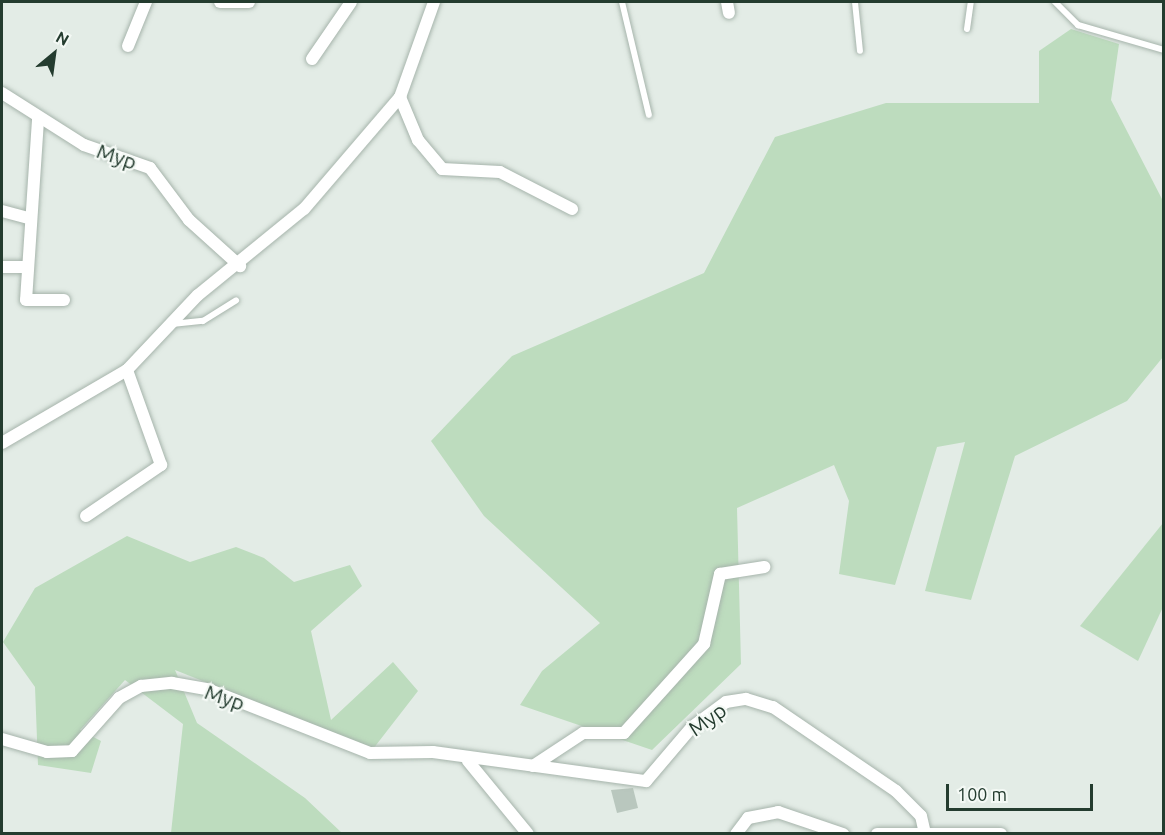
<!DOCTYPE html>
<html>
<head>
<meta charset="utf-8">
<style>
  body { margin:0 }
  #map { position:relative; width:1165px; height:835px; overflow:hidden; background:#e3ece6; font-family:Ubuntu,sans-serif }
  div>[style] { position:absolute }
  [style*='--x'] { left:calc(var(--x)*1px); top:calc(var(--y)*1px); width:calc(var(--w)*1px); rotate:calc(var(--a)*1deg) }
  .green>* { inset:0; background:#bddcbe }
  .building>* { inset:0; background:#b9c7be }
  .roads { filter:drop-shadow(0 0 2px #a6b4ab) drop-shadow(0 0 2px #a6b4ab) }
  .service>* { height:6px; margin:-3px; padding:0 3px; transform-origin:3px; border-radius:3px; background:#fff }
  .minor>* { height:12px; margin:-6px; padding:0 6px; transform-origin:6px; border-radius:6px; background:#fff }
  span { translate:-50% -50%; white-space:nowrap; text-align:center; line-height:1.15; -webkit-text-stroke:4.5px #f4f9f5; paint-order:stroke }
  .street-label { font-size:21px; color:#243c2f }
  .frame { position:absolute; inset:0; border:3px solid #243c2f; pointer-events:none }
  .north { position:absolute; left:24px; top:24px; width:60px; height:60px; -webkit-text-stroke:4px #f4f9f5; paint-order:stroke; rotate:29deg; font-size:16px; font-weight:700; line-height:24px; text-align:center; color:#243c2f }
  .north::after { content:''; display:block; margin:auto; width:21px; height:27px; background:#243c2f; clip-path:polygon(50% 0,100% 100%,50% 72%,0 100%) }
  .scale { position:absolute; left:946px; top:784px; width:147px; height:27px; box-sizing:border-box; border:3px solid #243c2f; border-top:0; padding-left:8px; font-size:18px; line-height:21px; white-space:nowrap; color:#243c2f; -webkit-text-stroke:4px #f4f9f5; paint-order:stroke }
</style>
</head>
<body>
<div id="map">
  <div class="green">
    <i style="clip-path:polygon(1071px 29px,1119px 44px,1111px 100px,1163px 201px,1163px 357px,1127px 401px,1015px 456px,971px 600px,925px 591px,965px 442px,937px 447px,895px 585px,839px 574px,849px 501px,834px 465px,737px 508px,741px 664px,652px 750px,520px 705px,542px 671px,600px 623px,484px 516px,431px 441px,512px 356px,704px 273px,775px 137px,886px 103px,1039px 103px,1039px 51px)"></i>
    <i style="clip-path:polygon(1163px 523px,1163px 607px,1138px 661px,1080px 626px)"></i>
    <i style="clip-path:polygon(127px 536px,190px 562px,236px 547px,264px 558px,294px 582px,350px 565px,362px 586px,311px 631px,331px 720px,393px 662px,418px 691px,373px 749px,175px 670px,197px 723px,305px 798px,342px 833px,171px 833px,183px 724px,125px 680px,80px 730px,101px 741px,91px 773px,38px 765px,35px 687px,3px 642px,35px 588px)"></i>
  </div>
  <div class="building">
    <i style="clip-path:polygon(633px 788px,638px 808px,617px 813px,611px 790px)"></i>
  </div>
  <div class="roads">
    <div class="service">
      <i style="--x:622;--y:2;--w:116;--a:76.6"></i>
      <i style="--x:855;--y:2;--w:49;--a:84.2"></i>
      <i style="--x:1055;--y:2;--w:33;--a:45"></i>
      <i style="--x:1078;--y:25;--w:90;--a:16.2"></i>
      <i style="--x:967;--y:29;--w:27;--a:-82"></i>
      <i style="--x:172;--y:324;--w:31;--a:-6"></i>
      <i style="--x:203;--y:321;--w:39;--a:-32"></i>
    </div>
    <div class="minor">
      <i style="--x:220;--y:2;--w:29;--a:0"></i>
      <i style="--x:727;--y:2;--w:11;--a:80"></i>
      <i style="--x:128;--y:46;--w:48;--a:-67.8"></i>
      <i style="--x:312;--y:59;--w:69;--a:-55.6"></i>
      <i style="--x:2;--y:93;--w:97;--a:32.4"></i>
      <i style="--x:84;--y:145;--w:70;--a:19.2"></i>
      <i style="--x:150;--y:168;--w:65;--a:53.1"></i>
      <i style="--x:189;--y:220;--w:69;--a:42"></i>
      <i style="--x:400;--y:97;--w:47;--a:67.3"></i>
      <i style="--x:418;--y:140;--w:38;--a:50"></i>
      <i style="--x:442;--y:169;--w:58;--a:3"></i>
      <i style="--x:500;--y:172;--w:81;--a:27.2"></i>
      <i style="--x:38;--y:120;--w:180;--a:93.8"></i>
      <i style="--x:26;--y:300;--w:38;--a:0"></i>
      <i style="--x:2;--y:211;--w:30;--a:15"></i>
      <i style="--x:2;--y:267;--w:25;--a:0"></i>
      <i style="--x:2;--y:443;--w:145;--a:-30.3"></i>
      <i style="--x:127;--y:370;--w:103;--a:-46.6"></i>
      <i style="--x:198;--y:295;--w:136;--a:-39.1"></i>
      <i style="--x:304;--y:209;--w:148;--a:-49.4"></i>
      <i style="--x:400;--y:97;--w:101;--a:-70.3"></i>
      <i style="--x:86;--y:516;--w:91;--a:-34.2"></i>
      <i style="--x:161;--y:465;--w:101;--a:-109.7"></i>
      <i style="--x:2;--y:739;--w:47;--a:16.1"></i>
      <i style="--x:47;--y:752;--w:25;--a:-2"></i>
      <i style="--x:72;--y:751;--w:71;--a:-48.4"></i>
      <i style="--x:119;--y:698;--w:25;--a:-29"></i>
      <i style="--x:141;--y:686;--w:31;--a:-6"></i>
      <i style="--x:172;--y:683;--w:39;--a:10"></i>
      <i style="--x:210;--y:690;--w:172;--a:21.5"></i>
      <i style="--x:370;--y:753;--w:63;--a:-0.9"></i>
      <i style="--x:433;--y:752;--w:215;--a:7.8"></i>
      <i style="--x:646;--y:781;--w:71;--a:-49.6"></i>
      <i style="--x:692;--y:727;--w:42;--a:-36.3"></i>
      <i style="--x:726;--y:702;--w:20;--a:-9"></i>
      <i style="--x:746;--y:699;--w:28;--a:17"></i>
      <i style="--x:773;--y:707;--w:149;--a:34.3"></i>
      <i style="--x:896;--y:791;--w:35;--a:45"></i>
      <i style="--x:921;--y:816;--w:17;--a:77"></i>
      <i style="--x:468;--y:761;--w:94;--a:50.6"></i>
      <i style="--x:533;--y:766;--w:60;--a:-33.4"></i>
      <i style="--x:583;--y:733;--w:41;--a:0"></i>
      <i style="--x:624;--y:733;--w:120;--a:-48"></i>
      <i style="--x:704;--y:644;--w:72;--a:-77.1"></i>
      <i style="--x:720;--y:574;--w:45;--a:-9"></i>
      <i style="--x:736;--y:834;--w:20;--a:-53"></i>
      <i style="--x:748;--y:818;--w:31;--a:-11"></i>
      <i style="--x:778;--y:812;--w:69;--a:18.7"></i>
      <i style="--x:877;--y:834;--w:124;--a:0"></i>
    </div>
  </div>
  <div class="street-label">
    <span style="left:117px;top:156px;rotate:19deg">Мур</span>
    <span style="left:225px;top:697px;rotate:19deg">Мур</span>
    <span style="left:707px;top:719px;rotate:-36deg">Мур</span>
  </div>
  <div class="frame"></div>
  <div class="north">N</div>
  <div class="scale">100 m</div>
</div>
</body>
</html>
